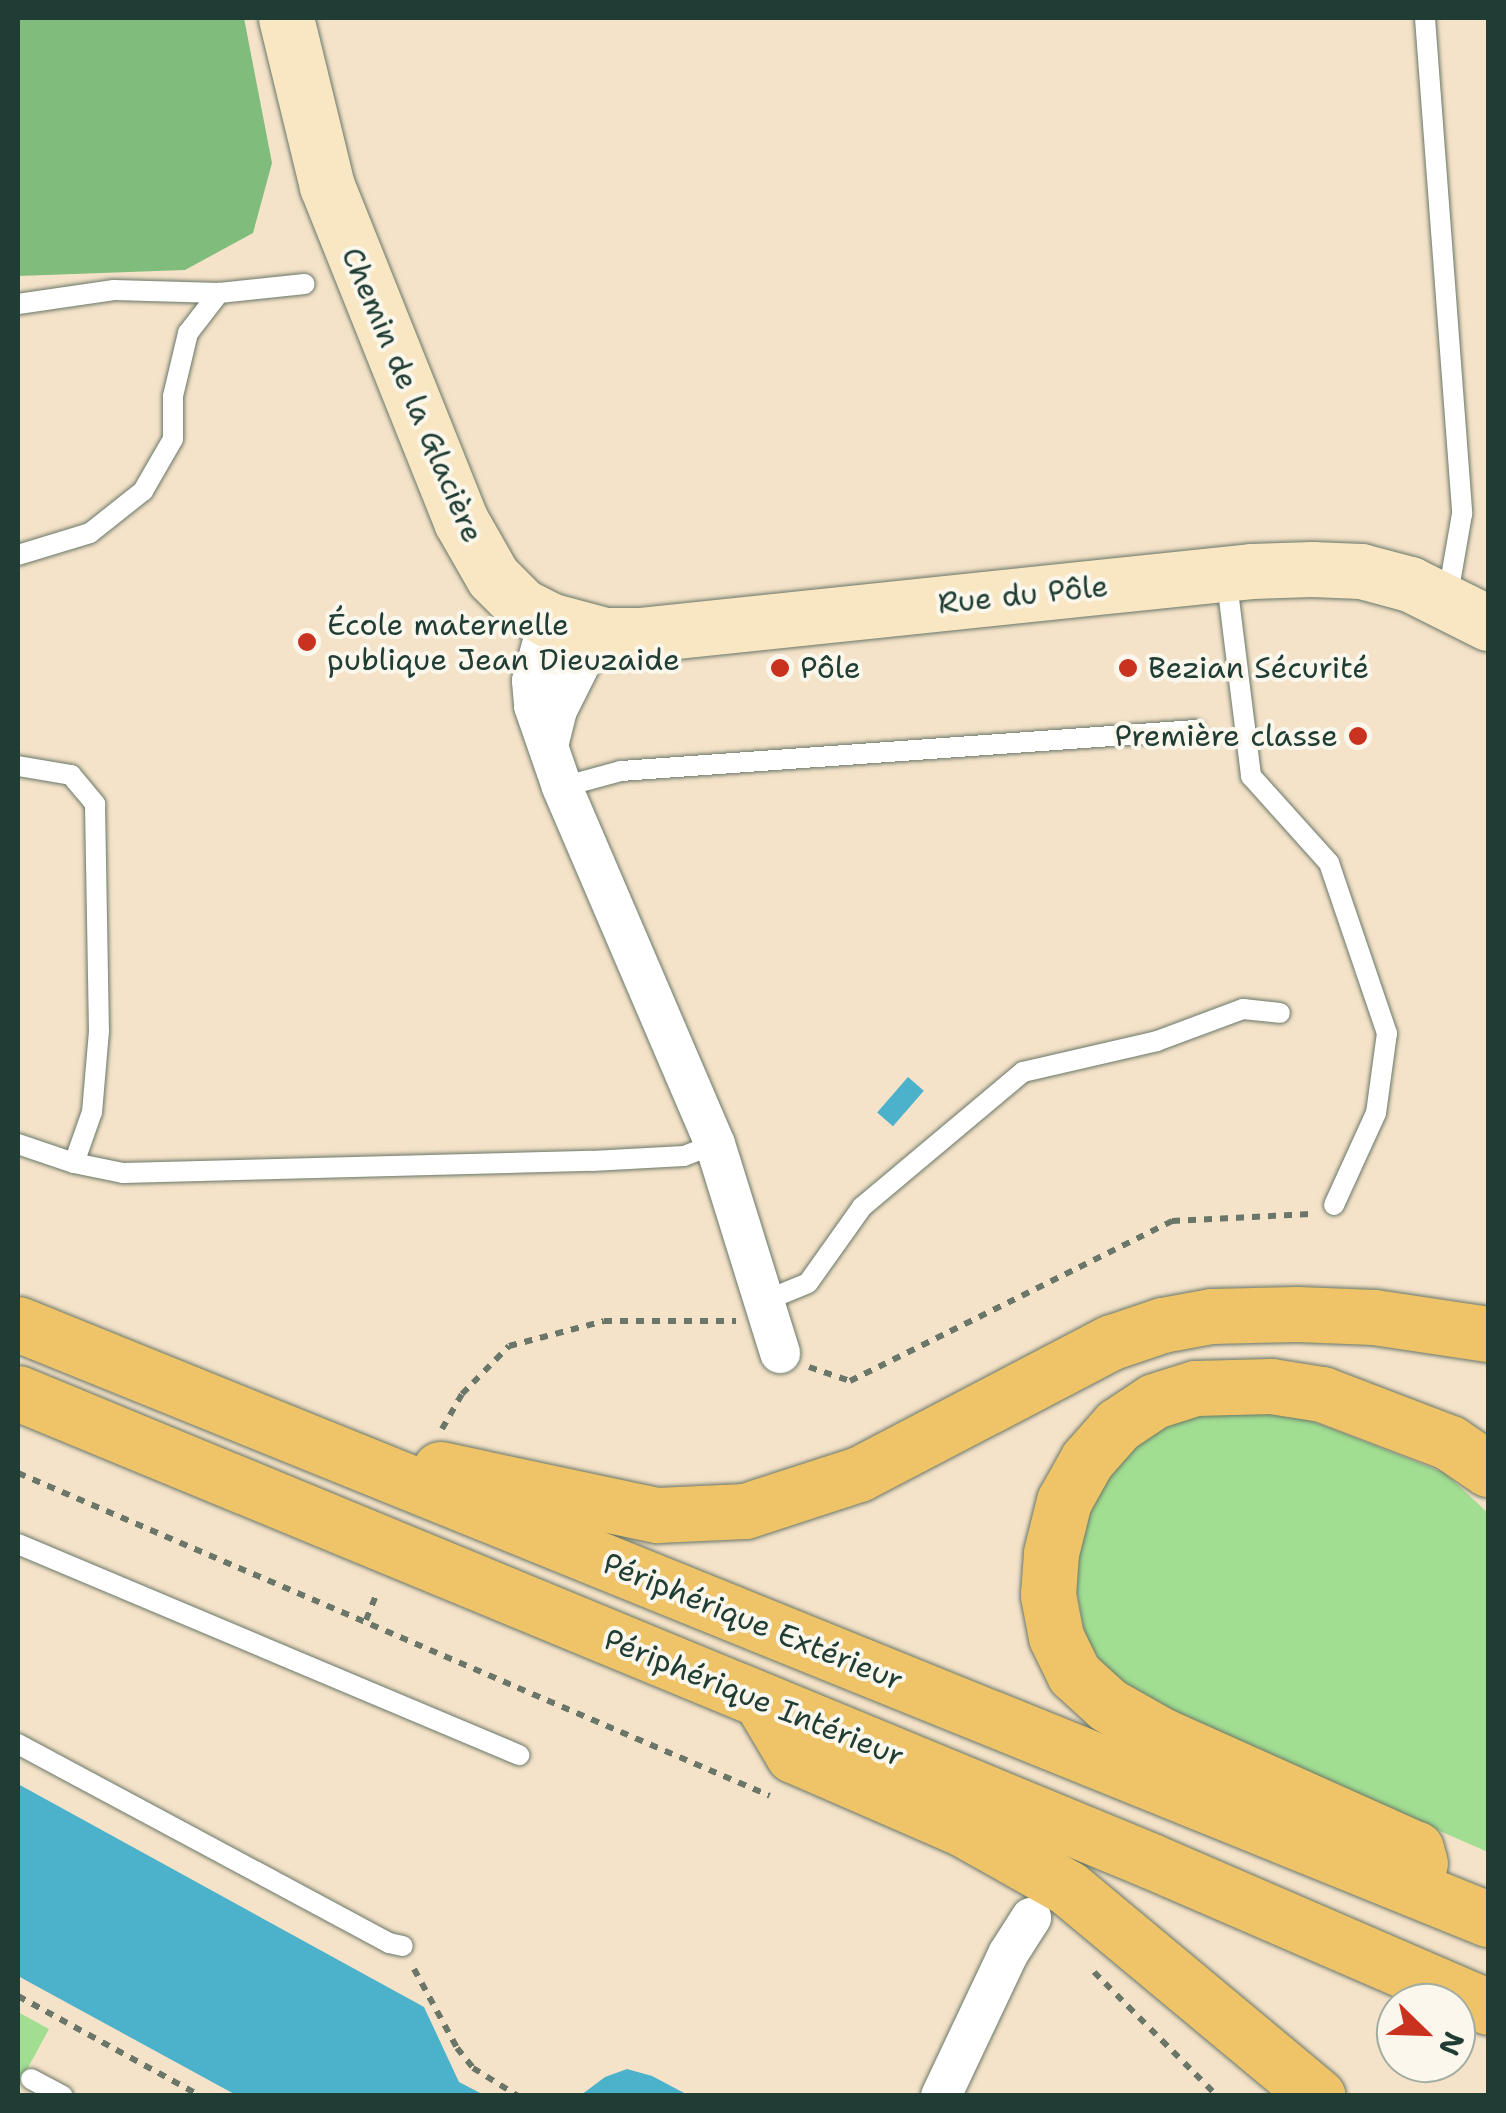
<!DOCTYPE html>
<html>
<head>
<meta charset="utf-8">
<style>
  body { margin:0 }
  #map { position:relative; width:1506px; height:2113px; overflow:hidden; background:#f5e3c9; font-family:"Shantell Sans",sans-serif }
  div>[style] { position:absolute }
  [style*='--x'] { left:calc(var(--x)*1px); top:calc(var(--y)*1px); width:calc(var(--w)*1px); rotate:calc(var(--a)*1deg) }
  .green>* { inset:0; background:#a1de92 }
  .forest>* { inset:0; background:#80bd7c }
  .water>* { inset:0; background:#4cb2cb; transform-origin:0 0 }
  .path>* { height:6px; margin-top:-3px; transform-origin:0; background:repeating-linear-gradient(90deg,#6a7768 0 8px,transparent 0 16px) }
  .roads { filter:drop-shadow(0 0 2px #6a7768) drop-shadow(0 0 2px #6a7768) }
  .lane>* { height:20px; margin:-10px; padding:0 10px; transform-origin:10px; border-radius:10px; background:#fff }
  .street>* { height:40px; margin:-20px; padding:0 20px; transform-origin:20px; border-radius:20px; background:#fff }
  .secondary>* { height:55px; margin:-27.5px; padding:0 27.5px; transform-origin:27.5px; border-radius:27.5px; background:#f9e7c3 }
  .highway>* { height:55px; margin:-27.5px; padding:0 27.5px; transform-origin:27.5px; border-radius:27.5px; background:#efc469 }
  .dots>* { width:28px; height:28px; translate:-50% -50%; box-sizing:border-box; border:5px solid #fbf7ec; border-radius:50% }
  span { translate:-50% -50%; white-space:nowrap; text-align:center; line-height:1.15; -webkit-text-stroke:8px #fbf7ec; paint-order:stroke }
  .street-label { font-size:30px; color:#1f3d34 }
  .poi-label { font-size:30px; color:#1f3d34 }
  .left { translate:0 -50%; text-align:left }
  .right { translate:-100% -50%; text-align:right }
  .frame { position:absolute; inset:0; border:20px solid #1f3d34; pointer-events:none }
  .north { position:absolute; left:1376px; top:1983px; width:100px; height:100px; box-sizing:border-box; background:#fbf7ec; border:2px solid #a3ada2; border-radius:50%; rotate:113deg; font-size:28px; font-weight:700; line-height:40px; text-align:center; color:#1f3d34 }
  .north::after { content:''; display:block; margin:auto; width:35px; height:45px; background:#c8321e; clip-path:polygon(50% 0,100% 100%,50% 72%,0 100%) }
</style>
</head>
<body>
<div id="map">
  <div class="green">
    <i style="clip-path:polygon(1276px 1407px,1445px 1473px,1488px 1513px,1488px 1852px,1152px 1706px,1109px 1674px,1085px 1637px,1076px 1585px,1078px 1540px,1092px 1501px,1113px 1464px,1141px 1440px,1201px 1410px)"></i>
    <i style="clip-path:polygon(18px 2012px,49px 2029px,18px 2086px)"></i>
  </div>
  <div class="forest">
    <i style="clip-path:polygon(18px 18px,244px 18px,272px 163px,253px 233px,185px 270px,18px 276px)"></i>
  </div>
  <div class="water">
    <i style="left:908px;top:1077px;width:21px;height:47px;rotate:41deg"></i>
    <i style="clip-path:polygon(18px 1784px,424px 2007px,459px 2082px,484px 2095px,236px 2095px,18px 1976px)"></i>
    <i style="clip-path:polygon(627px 2069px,652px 2076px,688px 2095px,581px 2095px,605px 2077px)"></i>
  </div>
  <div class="path">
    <i style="--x:809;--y:1367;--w:43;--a:18.9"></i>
    <i style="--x:850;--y:1381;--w:360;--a:-26.4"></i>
    <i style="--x:1172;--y:1221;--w:139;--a:-2.9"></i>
    <i style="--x:442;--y:1429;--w:40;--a:-60.3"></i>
    <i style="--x:462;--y:1394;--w:67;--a:-45.6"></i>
    <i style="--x:509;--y:1346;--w:98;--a:-14.7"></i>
    <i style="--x:604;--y:1321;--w:132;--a:0"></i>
    <i style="--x:18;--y:1473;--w:818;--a:23.24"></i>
    <i style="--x:366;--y:1620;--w:29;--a:-68"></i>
    <i style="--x:414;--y:1969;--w:90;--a:61.4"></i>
    <i style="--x:457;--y:2048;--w:26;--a:51"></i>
    <i style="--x:473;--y:2068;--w:53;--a:31.9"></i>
    <i style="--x:1094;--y:1972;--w:175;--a:45.2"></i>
    <i style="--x:18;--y:1996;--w:209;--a:28.7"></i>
  </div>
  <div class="roads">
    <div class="lane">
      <i style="--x:1425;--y:18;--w:497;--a:85.7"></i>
      <i style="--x:1462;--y:514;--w:87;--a:99.9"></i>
      <i style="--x:18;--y:304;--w:97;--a:-8.3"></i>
      <i style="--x:114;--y:290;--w:105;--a:1.6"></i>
      <i style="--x:18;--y:555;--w:75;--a:-17"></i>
      <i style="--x:90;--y:533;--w:68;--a:-38.4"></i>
      <i style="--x:143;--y:491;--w:60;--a:-60"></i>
      <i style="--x:173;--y:439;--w:43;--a:-90"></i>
      <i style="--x:173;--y:396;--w:65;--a:-76.6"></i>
      <i style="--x:188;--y:333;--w:51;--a:-52.2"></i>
      <i style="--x:219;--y:293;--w:86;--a:-6"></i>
      <i style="--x:1226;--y:575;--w:203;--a:82.9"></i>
      <i style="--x:1251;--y:776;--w:117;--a:48.1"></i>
      <i style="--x:1329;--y:863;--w:180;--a:71.2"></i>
      <i style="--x:1387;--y:1033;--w:81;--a:97.8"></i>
      <i style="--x:1376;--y:1113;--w:101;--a:114.5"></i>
      <i style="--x:18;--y:766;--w:54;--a:9.6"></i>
      <i style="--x:71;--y:775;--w:38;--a:50"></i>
      <i style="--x:95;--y:804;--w:227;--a:89"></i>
      <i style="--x:99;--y:1031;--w:81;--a:94.9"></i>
      <i style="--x:92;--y:1112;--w:54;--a:109.4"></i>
      <i style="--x:562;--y:787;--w:61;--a:-15.2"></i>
      <i style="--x:621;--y:771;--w:576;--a:-4.08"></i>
      <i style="--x:18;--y:1144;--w:59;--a:18.7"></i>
      <i style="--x:74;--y:1163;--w:50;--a:11.5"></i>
      <i style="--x:123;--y:1173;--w:469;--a:-1.5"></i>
      <i style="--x:592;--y:1161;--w:92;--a:-3.1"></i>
      <i style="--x:684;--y:1156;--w:33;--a:-21"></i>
      <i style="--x:767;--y:1300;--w:44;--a:-22.5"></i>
      <i style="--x:808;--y:1283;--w:93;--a:-54.6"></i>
      <i style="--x:862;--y:1207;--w:210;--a:-40"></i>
      <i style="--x:1023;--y:1072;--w:138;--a:-13"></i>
      <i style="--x:1157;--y:1041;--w:92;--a:-20.4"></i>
      <i style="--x:1243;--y:1009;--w:37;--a:6"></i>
      <i style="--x:18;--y:1544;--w:544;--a:22.84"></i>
      <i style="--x:18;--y:1744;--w:421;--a:28.2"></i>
      <i style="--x:389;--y:1943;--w:14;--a:12"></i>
      <i style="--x:31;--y:2079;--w:36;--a:28"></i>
    </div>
    <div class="street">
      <i style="--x:549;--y:620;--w:63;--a:105.6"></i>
      <i style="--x:532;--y:681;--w:25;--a:85"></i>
      <i style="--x:534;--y:706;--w:86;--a:70.9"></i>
      <i style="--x:562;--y:787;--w:388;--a:66.8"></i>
      <i style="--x:715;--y:1144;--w:219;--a:72.7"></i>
      <i style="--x:549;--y:742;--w:33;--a:-76"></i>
      <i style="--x:557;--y:710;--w:60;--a:-63.4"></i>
      <i style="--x:584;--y:656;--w:25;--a:-76"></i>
      <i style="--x:941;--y:2096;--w:157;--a:-64.7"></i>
      <i style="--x:1008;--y:1954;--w:43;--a:-57.4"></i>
    </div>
    <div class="secondary">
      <i style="--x:286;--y:18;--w:173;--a:76.3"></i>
      <i style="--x:327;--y:186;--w:361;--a:68.2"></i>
      <i style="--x:461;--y:521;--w:64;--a:60.3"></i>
      <i style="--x:493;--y:577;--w:41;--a:45"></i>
      <i style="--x:522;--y:606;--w:30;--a:27"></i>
      <i style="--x:549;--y:620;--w:58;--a:15"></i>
      <i style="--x:605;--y:635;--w:34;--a:0"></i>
      <i style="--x:639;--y:635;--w:615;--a:-5.97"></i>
      <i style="--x:1251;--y:571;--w:61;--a:-1.9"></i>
      <i style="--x:1312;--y:569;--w:49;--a:2.3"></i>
      <i style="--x:1361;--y:571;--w:51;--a:14.9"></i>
      <i style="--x:1410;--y:584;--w:87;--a:26.6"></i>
    </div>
    <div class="highway">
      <i style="--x:18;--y:1324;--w:1586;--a:22.04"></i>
      <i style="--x:18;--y:1393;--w:1226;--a:22.44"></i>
      <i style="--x:1151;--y:1861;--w:367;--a:23.4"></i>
      <i style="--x:440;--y:1469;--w:222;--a:12"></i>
      <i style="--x:657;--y:1515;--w:88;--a:-2.6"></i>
      <i style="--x:745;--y:1511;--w:120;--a:-18"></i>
      <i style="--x:859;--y:1474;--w:285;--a:-27.6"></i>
      <i style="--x:1112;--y:1342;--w:53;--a:-18.8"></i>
      <i style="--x:1162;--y:1325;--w:50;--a:-10.4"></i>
      <i style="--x:1211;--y:1316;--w:86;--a:-1.3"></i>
      <i style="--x:1297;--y:1314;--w:77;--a:2.2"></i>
      <i style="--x:1374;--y:1317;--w:115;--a:8.5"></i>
      <i style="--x:761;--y:1701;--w:63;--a:59.3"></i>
      <i style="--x:793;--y:1755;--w:185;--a:23.5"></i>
      <i style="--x:963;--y:1829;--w:120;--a:29.3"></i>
      <i style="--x:1068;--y:1888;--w:325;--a:39.8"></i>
      <i style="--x:1420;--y:1863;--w:15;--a:-106"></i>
      <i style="--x:1416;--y:1849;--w:279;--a:-155.9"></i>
      <i style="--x:1161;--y:1735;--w:61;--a:-150.5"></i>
      <i style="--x:1108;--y:1705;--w:46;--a:-137.6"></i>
      <i style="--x:1074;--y:1674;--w:41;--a:-115.9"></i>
      <i style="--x:1056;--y:1637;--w:43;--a:-100.8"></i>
      <i style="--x:1048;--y:1595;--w:42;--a:-85.9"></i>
      <i style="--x:1051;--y:1553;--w:54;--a:-76"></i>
      <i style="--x:1064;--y:1501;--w:47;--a:-60.7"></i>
      <i style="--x:1087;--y:1460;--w:47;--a:-48.5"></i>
      <i style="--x:1118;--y:1425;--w:43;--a:-33.7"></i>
      <i style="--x:1154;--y:1401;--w:43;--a:-17.6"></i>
      <i style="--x:1195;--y:1388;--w:76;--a:-1.5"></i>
      <i style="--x:1271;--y:1386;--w:52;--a:8.9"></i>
      <i style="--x:1322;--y:1394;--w:137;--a:20.9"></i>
      <i style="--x:1450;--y:1443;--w:46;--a:34.4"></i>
    </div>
  </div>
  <div class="dots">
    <i style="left:307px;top:642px;background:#c8321e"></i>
    <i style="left:780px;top:668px;background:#c8321e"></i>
    <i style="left:1128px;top:668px;background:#c8321e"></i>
    <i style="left:1358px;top:736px;background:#c8321e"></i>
  </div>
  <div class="street-label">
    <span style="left:412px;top:395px;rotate:67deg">Chemin de la Glacière</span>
    <span style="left:1023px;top:595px;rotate:-6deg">Rue du Pôle</span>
    <span style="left:753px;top:1622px;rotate:22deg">Périphérique Extérieur</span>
    <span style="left:754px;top:1698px;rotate:22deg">Périphérique Intérieur</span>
  </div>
  <div class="poi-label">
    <span class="left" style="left:327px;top:642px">École maternelle<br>publique Jean Dieuzaide</span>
    <span class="left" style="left:800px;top:668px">Pôle</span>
    <span class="left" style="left:1148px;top:668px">Bezian Sécurité</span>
    <span class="right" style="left:1338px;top:736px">Première classe</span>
  </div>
  <div class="frame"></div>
  <div class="north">N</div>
</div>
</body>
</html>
